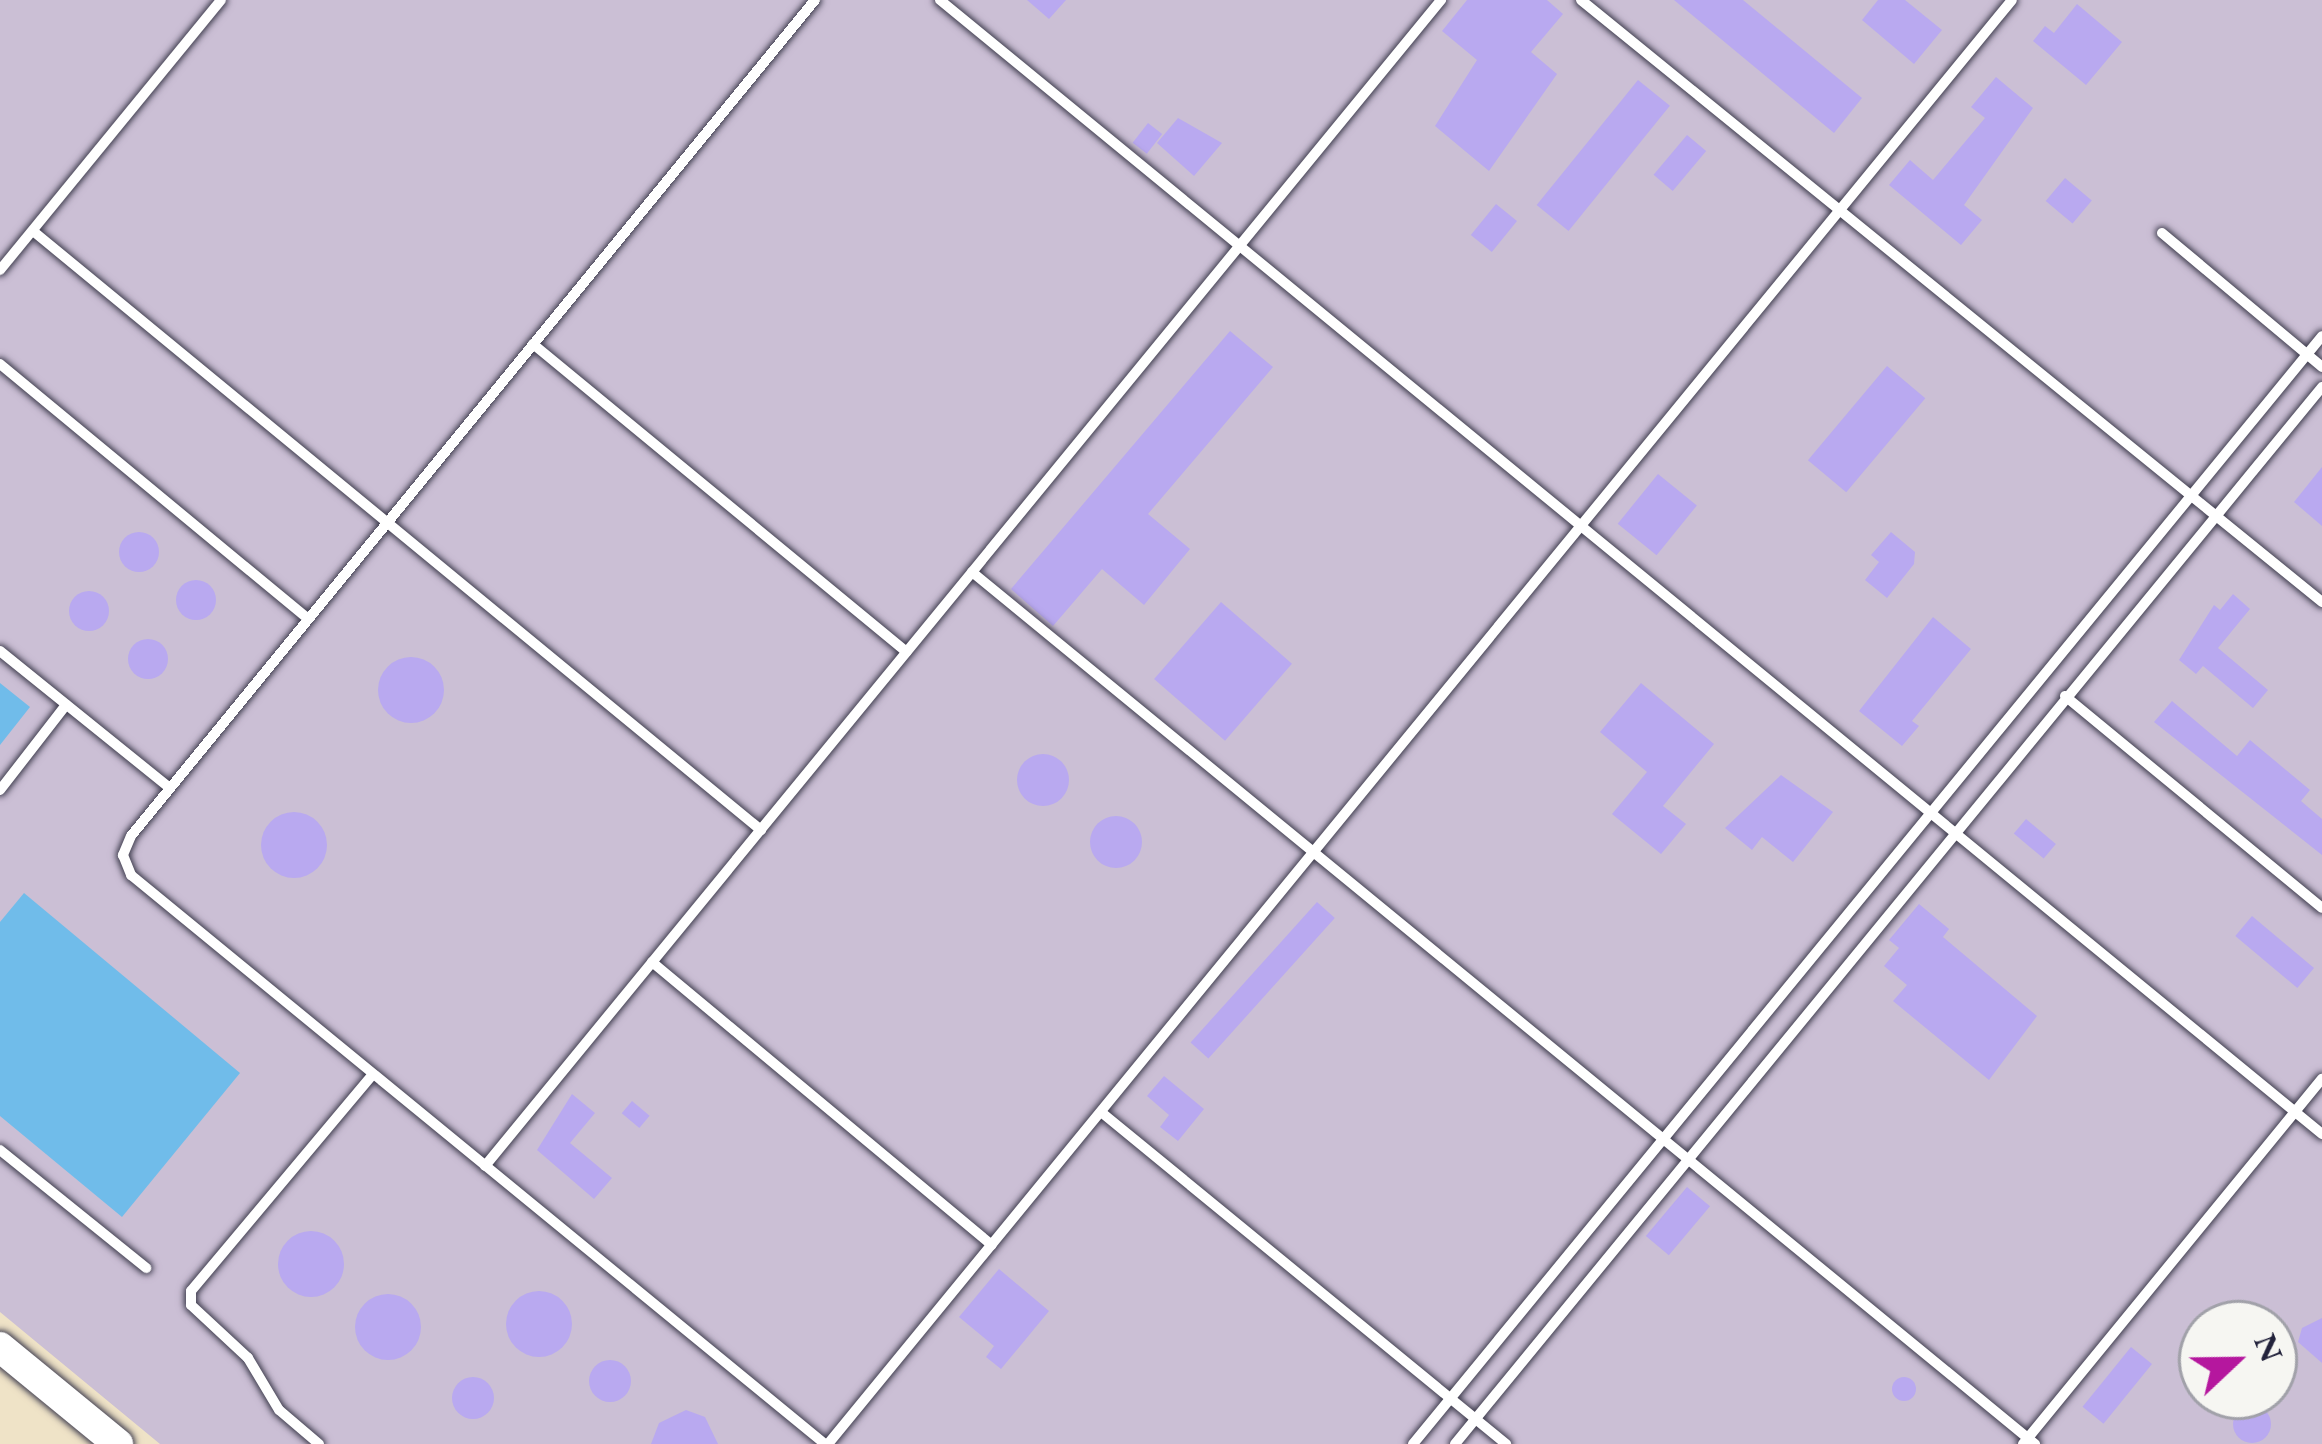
<!DOCTYPE html>
<html>
<head>
<meta charset="utf-8">
<style>
  body { margin:0 }
  #map { position:relative; width:2322px; height:1444px; overflow:hidden; background:#efe3c7; font-family:"EB Garamond",serif }
  div>[style] { position:absolute }
  [style*='--x'] { left:calc(var(--x)*1px); top:calc(var(--y)*1px); width:calc(var(--w)*1px); rotate:calc(var(--a)*1deg) }
  .industrial>* { inset:0; background:#cbbfd5 }
  .water>* { inset:0; background:#70bcea }
  .building>* { inset:0; background:#b9a9f0; transform-origin:0 0 }
  .round { border-radius:50% }
  .roads { filter:drop-shadow(0 0 3px #413f50) drop-shadow(0 0 3px #413f50) }
  .service>* { height:10px; margin:-5px; padding:0 5px; transform-origin:5px; border-radius:5px; background:#fff }
  .secondary>* { height:30px; margin:-15px; padding:0 15px; transform-origin:15px; border-radius:15px; background:#fff }
  span { translate:-50% -50%; white-space:nowrap; text-align:center; line-height:1.15; -webkit-text-stroke:12px #f6f6f2; paint-order:stroke }
  .north { position:absolute; left:2178px; top:1300px; width:120px; height:120px; box-sizing:border-box; background:#f6f6f2; border:3px solid #a1a1a9; border-radius:50%; rotate:68deg; font-size:33px; font-weight:700; line-height:48px; text-align:center; color:#22223b }
  .north::after { content:''; display:block; margin:auto; width:42px; height:54px; background:#b5179e; clip-path:polygon(50% 0,100% 100%,50% 72%,0 100%) }
</style>
</head>
<body>
<div id="map">
  <div class="industrial">
    <i style="clip-path:polygon(evenodd,0 0,2322px 0,2322px 1444px,160px 1444px,0 1312px,0 0,2202px 1324px,2274px 1324px,2274px 1396px,2202px 1396px,2202px 1324px)"></i>
  </div>
  <div class="water">
    <i style="clip-path:polygon(0 683px,30px 707px,0 745px)"></i>
    <i style="clip-path:polygon(24px 893px,240px 1073px,122px 1217px,0 1116px,0 922px)"></i>
  </div>
  <div class="building">
    <i style="clip-path:polygon(1027px 0,1066px 0,1049px 19px)"></i>
    <i style="clip-path:polygon(1467px 0,1547px 0,1563px 14px,1531px 52px,1557px 74px,1489px 171px,1435px 126px,1477px 60px,1442px 31px)"></i>
    <i style="clip-path:polygon(1674px 0,1743px 0,1862px 98px,1834px 133px)"></i>
    <i style="clip-path:polygon(1878px 0,1905px 0,1942px 30px,1914px 64px,1862px 20px)"></i>
    <i style="clip-path:polygon(2077px 4px,2122px 42px,2086px 85px,2033px 41px,2045px 26px,2054px 33px)"></i>
    <i style="clip-path:polygon(1996px 77px,2033px 108px,1964px 205px,1982px 220px,1961px 245px,1889px 185px,1910px 160px,1933px 180px,1985px 118px,1971px 107px)"></i>
    <i style="left:1638px;top:80px;width:41px;height:161px;rotate:39deg"></i>
    <i style="clip-path:polygon(1178px 118px,1222px 143px,1194px 176px,1157px 143px)"></i>
    <i style="left:1148px;top:123px;width:18px;height:25px;rotate:38deg"></i>
    <i style="left:1687px;top:135px;width:25px;height:52px;rotate:40deg"></i>
    <i style="left:2065px;top:178px;width:35px;height:30px;rotate:40deg"></i>
    <i style="left:1496px;top:204px;width:27px;height:40px;rotate:39deg"></i>
    <i style="clip-path:polygon(1230px 331px,1273px 367px,1148px 514px,1190px 549px,1144px 605px,1102px 569px,1053px 626px,1011px 589px)"></i>
    <i style="left:1887px;top:366px;width:50px;height:123px;rotate:40deg"></i>
    <i style="clip-path:polygon(2322px 467px,2322px 526px,2294px 502px)"></i>
    <i style="left:1658px;top:474px;width:50px;height:64px;rotate:39deg"></i>
    <i class="round" style="left:119px;top:532px;width:40px;height:40px"></i>
    <i style="clip-path:polygon(1891px 532px,1915px 552px,1914px 564px,1887px 598px,1865px 580px,1879px 562px,1871px 555px)"></i>
    <i class="round" style="left:176px;top:580px;width:40px;height:40px"></i>
    <i class="round" style="left:69px;top:591px;width:40px;height:40px"></i>
    <i style="clip-path:polygon(2233px 594px,2250px 609px,2218px 648px,2268px 690px,2253px 708px,2203px 666px,2196px 674px,2179px 660px,2214px 605px,2220px 610px)"></i>
    <i style="left:1221px;top:602px;width:94px;height:102px;rotate:41deg"></i>
    <i style="clip-path:polygon(1933px 617px,1971px 649px,1912px 721px,1919px 726px,1902px 746px,1859px 711px)"></i>
    <i class="round" style="left:128px;top:639px;width:40px;height:40px"></i>
    <i class="round" style="left:378px;top:657px;width:66px;height:66px"></i>
    <i style="clip-path:polygon(1641px 683px,1714px 744px,1663px 806px,1686px 824px,1661px 854px,1612px 814px,1647px 772px,1600px 732px)"></i>
    <i style="clip-path:polygon(2172px 701px,2237px 756px,2250px 740px,2310px 790px,2301px 801px,2322px 819px,2322px 855px,2154px 722px)"></i>
    <i class="round" style="left:1017px;top:754px;width:52px;height:52px"></i>
    <i style="clip-path:polygon(1781px 775px,1833px 812px,1793px 862px,1762px 837px,1752px 850px,1725px 828px)"></i>
    <i class="round" style="left:261px;top:812px;width:66px;height:66px"></i>
    <i class="round" style="left:1090px;top:816px;width:52px;height:52px"></i>
    <i style="left:2026px;top:819px;width:39px;height:19px;rotate:40deg"></i>
    <i style="left:1317px;top:902px;width:24px;height:189px;rotate:42deg"></i>
    <i style="clip-path:polygon(1919px 904px,1949px 929px,1943px 937px,2037px 1016px,1989px 1080px,1893px 1001px,1907px 985px,1884px 966px,1899px 948px,1889px 940px)"></i>
    <i style="left:2252px;top:916px;width:81px;height:26px;rotate:40deg"></i>
    <i style="clip-path:polygon(1164px 1076px,1204px 1109px,1178px 1141px,1160px 1127px,1169px 1115px,1147px 1096px)"></i>
    <i style="clip-path:polygon(572px 1094px,595px 1113px,570px 1143px,612px 1178px,594px 1199px,537px 1150px)"></i>
    <i style="left:632px;top:1101px;width:23px;height:16px;rotate:40deg"></i>
    <i style="left:1687px;top:1187px;width:30px;height:64px;rotate:40deg"></i>
    <i class="round" style="left:278px;top:1231px;width:66px;height:66px"></i>
    <i style="clip-path:polygon(999px 1269px,1049px 1311px,1001px 1369px,986px 1357px,994px 1346px,959px 1317px)"></i>
    <i class="round" style="left:506px;top:1291px;width:66px;height:66px"></i>
    <i class="round" style="left:355px;top:1294px;width:66px;height:66px"></i>
    <i style="clip-path:polygon(2322px 1318px,2322px 1363px,2298px 1342px,2302px 1328px)"></i>
    <i style="left:2131px;top:1347px;width:27px;height:77px;rotate:39deg"></i>
    <i class="round" style="left:589px;top:1360px;width:42px;height:42px"></i>
    <i class="round" style="left:1892px;top:1377px;width:24px;height:24px"></i>
    <i class="round" style="left:452px;top:1377px;width:42px;height:42px"></i>
    <i class="round" style="left:2233px;top:1405px;width:38px;height:38px"></i>
    <i style="clip-path:polygon(686px 1410px,705px 1417px,718px 1444px,651px 1444px,659px 1423px)"></i>
  </div>
  <div class="roads">
    <div class="service">
      <i style="--x:815;--y:0;--w:1080;--a:129.29"></i>
      <i style="--x:131;--y:836;--w:21;--a:113"></i>
      <i style="--x:123;--y:855;--w:22;--a:68"></i>
      <i style="--x:131;--y:875;--w:897;--a:39.35"></i>
      <i style="--x:940;--y:0;--w:1788;--a:39.37"></i>
      <i style="--x:1581;--y:0;--w:955;--a:39.09"></i>
      <i style="--x:33;--y:231;--w:943;--a:39.45"></i>
      <i style="--x:2162;--y:233;--w:209;--a:39.9"></i>
      <i style="--x:0;--y:270;--w:349;--a:-50.7"></i>
      <i style="--x:533;--y:344;--w:484;--a:39.5"></i>
      <i style="--x:0;--y:364;--w:400;--a:39.6"></i>
      <i style="--x:972;--y:572;--w:1375;--a:39.36"></i>
      <i style="--x:0;--y:651;--w:218;--a:38.9"></i>
      <i style="--x:2065;--y:696;--w:333;--a:39.5"></i>
      <i style="--x:0;--y:790;--w:108;--a:-52.2"></i>
      <i style="--x:652;--y:962;--w:442;--a:39.8"></i>
      <i style="--x:1101;--y:1112;--w:524;--a:39.34"></i>
      <i style="--x:0;--y:1150;--w:188;--a:38.9"></i>
      <i style="--x:485;--y:1166;--w:1508;--a:-50.65"></i>
      <i style="--x:319;--y:1444;--w:52;--a:-139.6"></i>
      <i style="--x:279;--y:1410;--w:61;--a:-120.8"></i>
      <i style="--x:248;--y:1358;--w:78;--a:-137.1"></i>
      <i style="--x:191;--y:1305;--w:14;--a:-90"></i>
      <i style="--x:191;--y:1291;--w:283;--a:-50"></i>
      <i style="--x:828;--y:1444;--w:1867;--a:-50.65"></i>
      <i style="--x:1413;--y:1444;--w:1433;--a:-50.63"></i>
      <i style="--x:1455;--y:1444;--w:1367;--a:-50.64"></i>
      <i style="--x:2023;--y:1444;--w:472;--a:-50.7"></i>
    </div>
    <div class="secondary">
      <i style="--x:0;--y:1347;--w:153;--a:39.4"></i>
    </div>
  </div>
  <div class="north">N</div>
</div>
</body>
</html>
